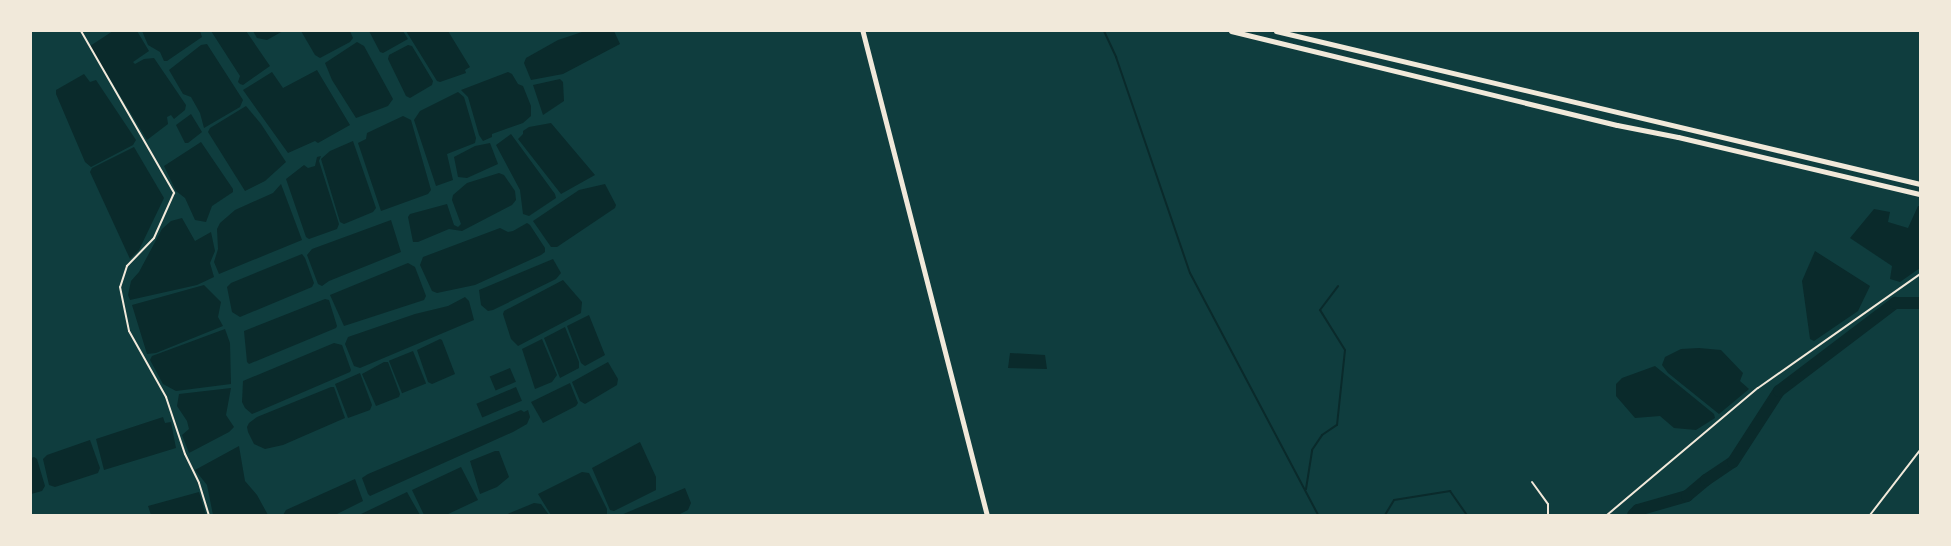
<!DOCTYPE html>
<html>
<head>
<meta charset="utf-8">
<style>
  body { margin:0 }
  #map { position:relative; width:1951px; height:546px; overflow:hidden; background:#0f3d3e; font-family:"Fira Sans",sans-serif }
  div>[style] { position:absolute }
  [style*='--x'] { left:calc(var(--x)*1px); top:calc(var(--y)*1px); width:calc(var(--w)*1px); rotate:calc(var(--a)*1deg) }
  .water>* { inset:0; background:#0a2a2b; transform-origin:0 0 }
  .stream>* { height:2px; margin:-1px; padding:0 1px; transform-origin:1px; border-radius:1px; background:#0a2a2b }
  .river>* { height:12px; margin:-6px; padding:0 6px; transform-origin:6px; border-radius:6px; background:#0a2a2b }
  .service>* { height:2px; margin:-1px; padding:0 1px; transform-origin:1px; border-radius:1px; background:#f1e9da }
  .tertiary>* { height:4.5px; margin:-2.25px; padding:0 2.25px; transform-origin:2.25px; border-radius:2.25px; background:#f1e9da }
  .primary>* { height:5px; margin:-2.5px; padding:0 2.5px; transform-origin:2.5px; border-radius:2.5px; background:#f1e9da }
  span { translate:-50% -50%; white-space:nowrap; text-align:center; line-height:1.15; -webkit-text-stroke:5px #f1e9da; paint-order:stroke }
  .frame { position:absolute; inset:0; border:32px solid #f1e9da; pointer-events:none }
</style>
</head>
<body>
<div id="map">
  <div class="water">
    <i style="clip-path:polygon(113px 31px,137px 31px,149px 51px,133px 62px,135px 64px,144px 59px,154px 58px,186px 105px,185px 110px,174px 119px,171px 115px,167px 117px,168px 124px,147px 140px,90px 46px)"></i>
    <i style="clip-path:polygon(142px 31px,200px 31px,202px 37px,167px 61px,164px 61px,160px 52px,148px 45px)"></i>
    <i style="clip-path:polygon(211px 31px,246px 31px,270px 66px,243px 85px,240px 84px,238px 82px,240px 76px)"></i>
    <i style="clip-path:polygon(253px 31px,283px 31px,267px 40px,257px 38px)"></i>
    <i style="clip-path:polygon(301px 31px,350px 31px,353px 38px,350px 42px,320px 58px,315px 55px)"></i>
    <i style="clip-path:polygon(369px 31px,403px 31px,408px 39px,383px 53px,380px 52px)"></i>
    <i style="clip-path:polygon(406px 31px,448px 31px,470px 67px,465px 70px,466px 73px,440px 82px,437px 81px)"></i>
    <i style="clip-path:polygon(585px 31px,614px 31px,620px 44px,563px 74px,531px 80px,524px 63px,526px 58px,558px 40px)"></i>
    <i style="clip-path:polygon(357px 42px,364px 46px,393px 99px,388px 106px,356px 118px,332px 80px,325px 63px)"></i>
    <i style="clip-path:polygon(207px 44px,243px 100px,240px 107px,204px 128px,200px 113px,191px 97px,183px 94px,169px 70px,201px 45px)"></i>
    <i style="clip-path:polygon(408px 45px,412px 46px,433px 81px,432px 85px,410px 98px,406px 96px,388px 59px,389px 55px)"></i>
    <i style="clip-path:polygon(317px 70px,350px 125px,318px 143px,315px 141px,288px 153px,243px 90px,272px 72px,283px 88px)"></i>
    <i style="clip-path:polygon(508px 72px,512px 74px,518px 84px,523px 86px,531px 106px,531px 116px,523px 123px,492px 134px,492px 137px,483px 141px,479px 135px,468px 97px,461px 90px)"></i>
    <i style="clip-path:polygon(84px 74px,90px 82px,96px 80px,136px 140px,133px 145px,91px 167px,85px 162px,56px 94px,56px 90px)"></i>
    <i style="clip-path:polygon(560px 79px,563px 82px,564px 101px,543px 115px,533px 85px)"></i>
    <i style="clip-path:polygon(458px 92px,464px 97px,476px 138px,475px 143px,447px 154px,453px 180px,436px 186px,414px 120px,420px 111px)"></i>
    <i style="clip-path:polygon(246px 106px,261px 124px,286px 162px,265px 181px,245px 191px,208px 132px,210px 128px)"></i>
    <i style="clip-path:polygon(191px 114px,202px 132px,188px 143px,185px 143px,176px 125px)"></i>
    <i style="clip-path:polygon(403px 116px,411px 120px,431px 190px,428px 194px,381px 211px,358px 143px,366px 139px,367px 133px)"></i>
    <i style="clip-path:polygon(551px 123px,595px 175px,561px 194px,518px 139px,523px 134px,523px 131px,529px 127px)"></i>
    <i style="clip-path:polygon(511px 134px,555px 194px,556px 198px,529px 216px,523px 214px,520px 190px,496px 145px)"></i>
    <i style="clip-path:polygon(353px 141px,376px 208px,373px 212px,344px 224px,340px 222px,321px 159px,330px 151px)"></i>
    <i style="clip-path:polygon(201px 142px,233px 189px,233px 192px,212px 206px,206px 222px,195px 220px,185px 198px,176px 191px,164px 166px)"></i>
    <i style="clip-path:polygon(490px 143px,498px 164px,467px 178px,458px 177px,454px 157px,475px 146px)"></i>
    <i style="clip-path:polygon(134px 147px,164px 198px,139px 250px,130px 259px,90px 172px,92px 168px)"></i>
    <i style="clip-path:polygon(321px 156px,319px 161px,339px 224px,337px 229px,309px 239px,306px 237px,286px 179px,304px 165px,308px 168px,315px 166px,317px 157px)"></i>
    <i style="clip-path:polygon(499px 173px,504px 175px,515px 191px,516px 200px,512px 205px,462px 231px,449px 229px,418px 242px,413px 242px,408px 217px,410px 214px,447px 204px,454px 225px,458px 227px,461px 224px,452px 200px,453px 195px,467px 183px)"></i>
    <i style="clip-path:polygon(281px 184px,302px 240px,219px 274px,214px 262px,218px 249px,217px 229px,220px 223px,235px 210px,273px 193px)"></i>
    <i style="clip-path:polygon(605px 184px,616px 205px,615px 208px,557px 247px,551px 247px,533px 221px,579px 190px)"></i>
    <i style="clip-path:polygon(1918px 206px,1920px 206px,1920px 268px,1900px 282px,1890px 279px,1892px 266px,1850px 238px,1874px 209px,1890px 212px,1888px 222px,1908px 228px)"></i>
    <i style="clip-path:polygon(182px 218px,195px 241px,211px 232px,215px 251px,210px 263px,214px 277px,197px 285px,130px 300px,128px 295px,131px 281px,139px 272px,162px 229px,171px 221px)"></i>
    <i style="clip-path:polygon(391px 220px,401px 252px,329px 281px,322px 286px,318px 284px,307px 255px,312px 249px)"></i>
    <i style="clip-path:polygon(527px 223px,530px 225px,545px 248px,545px 252px,541px 255px,475px 285px,437px 293px,432px 291px,420px 265px,423px 257px,500px 228px,508px 232px,513px 231px)"></i>
    <i style="clip-path:polygon(1815px 251px,1870px 286px,1858px 311px,1814px 341px,1810px 339px,1802px 281px)"></i>
    <i style="clip-path:polygon(302px 254px,305px 258px,314px 283px,312px 287px,240px 317px,232px 312px,227px 287px,231px 283px)"></i>
    <i style="clip-path:polygon(553px 259px,561px 273px,556px 279px,493px 310px,488px 311px,481px 305px,479px 290px)"></i>
    <i style="clip-path:polygon(408px 263px,415px 267px,426px 296px,424px 300px,344px 326px,330px 295px)"></i>
    <i style="clip-path:polygon(563px 280px,582px 302px,581px 313px,518px 346px,511px 339px,503px 314px,504px 311px)"></i>
    <i style="clip-path:polygon(204px 285px,221px 302px,218px 317px,223px 326px,156px 353px,147px 354px,132px 305px)"></i>
    <i style="clip-path:polygon(465px 297px,469px 301px,474px 320px,360px 368px,354px 366px,345px 344px,348px 337px,415px 314px,448px 306px)"></i>
    <i style="clip-path:polygon(325px 299px,329px 300px,337px 326px,336px 328px,249px 364px,247px 362px,244px 331px)"></i>
    <i style="clip-path:polygon(589px 315px,605px 355px,585px 366px,581px 363px,567px 326px)"></i>
    <i style="clip-path:polygon(565px 327px,579px 362px,579px 368px,560px 378px,544px 338px)"></i>
    <i style="clip-path:polygon(225px 329px,230px 343px,231px 384px,176px 391px,163px 384px,150px 360px,152px 356px)"></i>
    <i style="clip-path:polygon(440px 339px,442px 340px,455px 374px,432px 384px,428px 382px,417px 350px)"></i>
    <i style="clip-path:polygon(542px 339px,557px 375px,552px 382px,535px 389px,522px 349px)"></i>
    <i style="clip-path:polygon(334px 343px,342px 345px,351px 370px,350px 372px,252px 414px,245px 408px,242px 402px,243px 381px)"></i>
    <i style="clip-path:polygon(1699px 348px,1721px 350px,1743px 373px,1740px 381px,1749px 389px,1719px 414px,1668px 373px,1662px 365px,1665px 357px,1681px 349px)"></i>
    <i style="left:413px;top:351px;width:35px;height:26px;rotate:68deg"></i>
    <i style="clip-path:polygon(1010px 353px,1045px 355px,1047px 369px,1008px 368px)"></i>
    <i style="clip-path:polygon(384px 362px,388px 362px,400px 394px,399px 397px,376px 406px,362px 374px)"></i>
    <i style="clip-path:polygon(608px 362px,618px 379px,617px 385px,585px 404px,580px 401px,572px 382px)"></i>
    <i style="clip-path:polygon(1655px 366px,1714px 414px,1715px 418px,1696px 430px,1674px 428px,1660px 416px,1635px 418px,1616px 396px,1616px 384px,1622px 378px)"></i>
    <i style="left:510px;top:368px;width:15px;height:22px;rotate:67deg"></i>
    <i style="clip-path:polygon(360px 373px,372px 405px,370px 410px,348px 418px,335px 384px)"></i>
    <i style="clip-path:polygon(570px 383px,578px 403px,576px 406px,543px 423px,531px 402px)"></i>
    <i style="clip-path:polygon(331px 387px,334px 387px,345px 418px,283px 445px,265px 449px,254px 444px,248px 432px,247px 427px,249px 423px,257px 417px)"></i>
    <i style="left:516px;top:387px;width:15px;height:43px;rotate:67deg"></i>
    <i style="clip-path:polygon(231px 388px,226px 415px,234px 427px,229px 432px,189px 453px,182px 435px,189px 429px,187px 421px,177px 406px,179px 394px)"></i>
    <i style="clip-path:polygon(521px 410px,524px 412px,528px 410px,530px 417px,527px 424px,513px 432px,370px 496px,368px 494px,362px 478px,368px 474px)"></i>
    <i style="clip-path:polygon(163px 417px,165px 423px,171px 422px,176px 448px,104px 470px,96px 439px)"></i>
    <i style="clip-path:polygon(90px 440px,100px 468px,98px 473px,55px 487px,49px 485px,43px 459px,47px 455px)"></i>
    <i style="clip-path:polygon(640px 442px,656px 477px,656px 490px,614px 511px,610px 510px,592px 468px)"></i>
    <i style="clip-path:polygon(239px 446px,245px 481px,257px 495px,268px 515px,213px 515px,207px 485px,195px 470px)"></i>
    <i style="clip-path:polygon(495px 451px,499px 451px,509px 477px,497px 487px,480px 494px,470px 461px)"></i>
    <i style="clip-path:polygon(34px 457px,37px 459px,45px 486px,42px 491px,31px 494px,31px 458px)"></i>
    <i style="clip-path:polygon(461px 467px,478px 500px,446px 515px,424px 515px,412px 490px)"></i>
    <i style="clip-path:polygon(582px 472px,589px 473px,607px 509px,607px 515px,551px 515px,538px 494px)"></i>
    <i style="clip-path:polygon(355px 479px,363px 501px,335px 515px,283px 515px,286px 510px)"></i>
    <i style="clip-path:polygon(685px 488px,691px 503px,688px 510px,678px 515px,621px 515px)"></i>
    <i style="clip-path:polygon(199px 492px,206px 515px,151px 515px,148px 506px)"></i>
    <i style="clip-path:polygon(407px 492px,420px 515px,359px 515px)"></i>
    <i style="clip-path:polygon(534px 503px,541px 504px,549px 515px,505px 515px)"></i>
  </div>
  <div class="stream">
    <i style="--x:1104;--y:31;--w:29;--a:65"></i>
    <i style="--x:1116;--y:57;--w:228;--a:71.1"></i>
    <i style="--x:1190;--y:273;--w:274;--a:62.1"></i>
    <i style="--x:1306;--y:489;--w:39;--a:-81"></i>
    <i style="--x:1312;--y:450;--w:18;--a:-56"></i>
    <i style="--x:1322;--y:435;--w:18;--a:-34"></i>
    <i style="--x:1337;--y:425;--w:75;--a:-83.9"></i>
    <i style="--x:1345;--y:350;--w:47;--a:-122"></i>
    <i style="--x:1320;--y:310;--w:30;--a:-53"></i>
    <i style="--x:1385;--y:515;--w:17;--a:-59"></i>
    <i style="--x:1394;--y:500;--w:57;--a:-9.1"></i>
    <i style="--x:1450;--y:491;--w:29;--a:55"></i>
  </div>
  <div class="river">
    <i style="--x:1633;--y:515;--w:7;--a:-45"></i>
    <i style="--x:1638;--y:510;--w:51;--a:-15.9"></i>
    <i style="--x:1687;--y:496;--w:25;--a:-40"></i>
    <i style="--x:1706;--y:480;--w:32;--a:-34"></i>
    <i style="--x:1733;--y:462;--w:85;--a:-57.1"></i>
    <i style="--x:1779;--y:391;--w:146;--a:-37.2"></i>
    <i style="--x:1895;--y:303;--w:25;--a:0"></i>
  </div>
  <div class="service">
    <i style="--x:81;--y:31;--w:187;--a:60.1"></i>
    <i style="--x:174;--y:193;--w:49;--a:114"></i>
    <i style="--x:154;--y:238;--w:39;--a:134"></i>
    <i style="--x:127;--y:266;--w:22;--a:108"></i>
    <i style="--x:120;--y:287;--w:45;--a:78.4"></i>
    <i style="--x:129;--y:331;--w:76;--a:60.7"></i>
    <i style="--x:166;--y:397;--w:60;--a:71.6"></i>
    <i style="--x:185;--y:454;--w:32;--a:64"></i>
    <i style="--x:199;--y:483;--w:34;--a:73"></i>
    <i style="--x:1532;--y:482;--w:27;--a:54"></i>
    <i style="--x:1548;--y:504;--w:11;--a:90"></i>
    <i style="--x:1607;--y:515;--w:197;--a:-40.1"></i>
    <i style="--x:1758;--y:388;--w:198;--a:-35.1"></i>
    <i style="--x:1870;--y:515;--w:82;--a:-52.4"></i>
  </div>
  <div class="tertiary">
    <i style="--x:863;--y:31;--w:500;--a:75.6"></i>
  </div>
  <div class="primary">
    <i style="--x:1231;--y:31;--w:397;--a:13.7"></i>
    <i style="--x:1617;--y:125;--w:62;--a:11.1"></i>
    <i style="--x:1678;--y:137;--w:249;--a:13.3"></i>
    <i style="--x:1276;--y:31;--w:662;--a:13.36"></i>
  </div>
  <div class="frame"></div>
</div>
</body>
</html>
